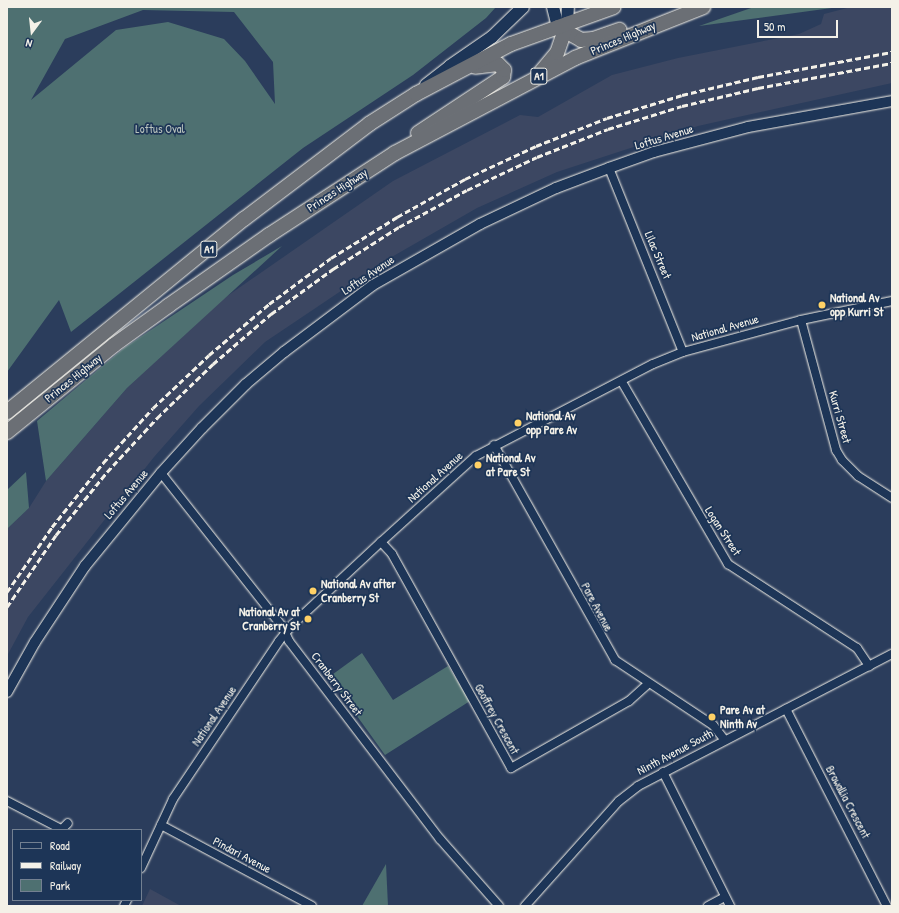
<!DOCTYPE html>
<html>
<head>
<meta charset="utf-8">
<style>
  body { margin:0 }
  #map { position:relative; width:899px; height:913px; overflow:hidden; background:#2b3d5c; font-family:"Patrick Hand",sans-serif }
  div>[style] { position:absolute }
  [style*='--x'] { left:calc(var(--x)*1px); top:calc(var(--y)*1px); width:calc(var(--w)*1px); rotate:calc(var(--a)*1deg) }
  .built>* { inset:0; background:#3c4762 }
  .green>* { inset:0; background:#4e7071 }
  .roads { filter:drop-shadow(0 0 1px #f4f1e8) drop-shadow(0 0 1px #f4f1e8) }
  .minor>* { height:8px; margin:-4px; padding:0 4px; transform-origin:4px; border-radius:4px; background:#1d3557 }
  .tertiary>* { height:10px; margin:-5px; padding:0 5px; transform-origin:5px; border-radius:5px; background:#1d3557 }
  .secondary>* { height:12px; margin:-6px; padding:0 6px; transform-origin:6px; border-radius:6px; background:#1d3557 }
  .trunk>* { height:14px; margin:-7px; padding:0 7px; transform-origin:7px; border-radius:7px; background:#6b6f75 }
  .rail>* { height:3px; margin-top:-1.5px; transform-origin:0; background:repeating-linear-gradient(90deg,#f4f1e8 0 6px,transparent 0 9px) }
  .dots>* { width:11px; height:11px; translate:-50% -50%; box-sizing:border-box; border:2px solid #1d3557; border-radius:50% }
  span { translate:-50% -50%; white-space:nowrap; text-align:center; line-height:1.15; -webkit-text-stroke:3.5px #1d3557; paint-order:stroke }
  .shield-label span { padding:1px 3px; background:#1d3557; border:1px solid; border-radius:3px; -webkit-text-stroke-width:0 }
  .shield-label { font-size:11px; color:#f4f1e8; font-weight:700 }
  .street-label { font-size:12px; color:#f4f1e8 }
  .park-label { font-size:12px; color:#bac4be }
  .poi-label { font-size:12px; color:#f4f1e8; font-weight:700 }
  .left { translate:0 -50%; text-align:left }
  .right { translate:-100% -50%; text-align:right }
  .frame { position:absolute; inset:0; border:8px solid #f4f1e8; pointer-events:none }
  .legend { position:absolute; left:12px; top:829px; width:130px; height:72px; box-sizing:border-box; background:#1d3557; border:1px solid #738091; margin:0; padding:5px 7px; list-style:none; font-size:12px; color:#f4f1e8 }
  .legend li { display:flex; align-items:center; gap:8px; height:20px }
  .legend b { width:20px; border:1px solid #738091 }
  .north { position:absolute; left:12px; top:12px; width:40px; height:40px; -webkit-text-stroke:3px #1d3557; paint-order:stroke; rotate:195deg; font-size:11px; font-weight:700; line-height:16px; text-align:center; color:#f4f1e8 }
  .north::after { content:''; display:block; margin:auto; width:14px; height:18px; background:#f4f1e8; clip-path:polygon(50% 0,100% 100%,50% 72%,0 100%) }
  .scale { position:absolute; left:757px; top:20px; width:81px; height:18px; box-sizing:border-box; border:2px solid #f4f1e8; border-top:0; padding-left:5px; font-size:12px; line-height:14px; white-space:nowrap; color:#f4f1e8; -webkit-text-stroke:3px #1d3557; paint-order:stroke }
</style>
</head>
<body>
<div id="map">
  <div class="built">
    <i style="clip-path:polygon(851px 7px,892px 7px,892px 83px,698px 126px,557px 172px,477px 208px,390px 258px,265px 342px,199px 406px,154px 457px,28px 617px,7px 656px,7px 529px,29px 508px,46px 481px,127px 388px,223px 299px,393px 181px,520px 115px,538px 117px,612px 75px,678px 58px,799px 34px,821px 24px,824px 14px)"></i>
    <i style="clip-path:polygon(150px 889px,181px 906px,142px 906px)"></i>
  </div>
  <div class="green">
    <i style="clip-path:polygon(evenodd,7px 7px,496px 7px,486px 18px,413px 75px,303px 148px,71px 332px,59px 300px,7px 372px,7px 7px,143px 10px,234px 12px,273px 62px,275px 104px,245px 61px,224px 39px,168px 22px,116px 30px,31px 100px,65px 39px,143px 10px)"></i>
    <i style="clip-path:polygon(754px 7px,839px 7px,699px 26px)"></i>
    <i style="clip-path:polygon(282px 246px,127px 388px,46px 481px,37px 421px,124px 348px,233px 275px)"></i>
    <i style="clip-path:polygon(26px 472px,29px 508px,7px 529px,7px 490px)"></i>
    <i style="clip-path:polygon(362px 653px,393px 700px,448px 666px,470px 701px,385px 755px,329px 677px)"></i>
    <i style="clip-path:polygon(386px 864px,388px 906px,362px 906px)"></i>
  </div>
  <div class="roads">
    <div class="minor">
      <i style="--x:609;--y:168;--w:198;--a:68.1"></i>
      <i style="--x:801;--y:320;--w:135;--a:74.9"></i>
      <i style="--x:836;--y:450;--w:12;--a:59"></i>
      <i style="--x:842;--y:460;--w:23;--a:45"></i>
      <i style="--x:858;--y:476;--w:40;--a:32.9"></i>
      <i style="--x:622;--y:382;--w:211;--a:59.8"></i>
      <i style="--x:728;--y:564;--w:154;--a:33.1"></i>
      <i style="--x:857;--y:648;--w:22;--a:56"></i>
      <i style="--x:494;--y:445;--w:247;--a:60.6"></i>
      <i style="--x:615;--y:660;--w:118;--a:33.6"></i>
      <i style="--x:713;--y:725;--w:18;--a:52"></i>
      <i style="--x:161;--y:473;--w:195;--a:51.7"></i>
      <i style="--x:282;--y:626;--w:17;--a:65"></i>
      <i style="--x:289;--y:641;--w:249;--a:52.7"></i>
      <i style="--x:440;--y:839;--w:89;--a:48.6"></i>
      <i style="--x:381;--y:542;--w:16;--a:47"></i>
      <i style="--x:392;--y:554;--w:245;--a:60.9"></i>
      <i style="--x:511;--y:768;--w:136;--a:-29.6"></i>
      <i style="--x:629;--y:701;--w:25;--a:-42"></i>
      <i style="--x:786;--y:709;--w:221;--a:62.9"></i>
      <i style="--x:663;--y:772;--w:150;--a:63.4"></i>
      <i style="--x:7;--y:801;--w:63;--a:27.4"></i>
      <i style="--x:161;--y:825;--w:171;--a:28.2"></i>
      <i style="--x:62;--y:829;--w:8;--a:-45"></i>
      <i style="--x:141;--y:868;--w:76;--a:-65.1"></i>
      <i style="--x:173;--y:799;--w:190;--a:-56.1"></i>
      <i style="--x:279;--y:641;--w:22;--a:-51"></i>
      <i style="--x:293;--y:624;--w:120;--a:-43"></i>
      <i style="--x:381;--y:542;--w:128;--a:-42.2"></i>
      <i style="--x:476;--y:456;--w:199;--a:-27.5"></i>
      <i style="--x:653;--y:364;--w:32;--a:-22"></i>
      <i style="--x:683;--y:352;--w:122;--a:-15.2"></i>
      <i style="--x:801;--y:320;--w:93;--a:-11.8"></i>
      <i style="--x:124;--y:906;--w:7;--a:-63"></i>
      <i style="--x:525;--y:906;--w:141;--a:-48.2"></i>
      <i style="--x:619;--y:801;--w:24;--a:-38"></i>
      <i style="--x:638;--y:786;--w:286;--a:-27.5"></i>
      <i style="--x:708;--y:906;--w:19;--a:-28"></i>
    </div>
    <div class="tertiary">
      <i style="--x:7;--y:692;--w:57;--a:-60.8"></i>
      <i style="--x:35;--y:642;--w:91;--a:-56.7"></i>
      <i style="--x:85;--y:566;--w:120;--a:-50.7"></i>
      <i style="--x:161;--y:473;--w:61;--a:-47.7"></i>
      <i style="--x:202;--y:428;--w:62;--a:-45"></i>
      <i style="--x:246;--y:384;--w:50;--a:-40.1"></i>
      <i style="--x:284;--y:352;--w:111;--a:-37"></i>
      <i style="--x:373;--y:285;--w:123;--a:-29.7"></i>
      <i style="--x:480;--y:224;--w:84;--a:-25.3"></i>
      <i style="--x:556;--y:188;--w:57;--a:-20.7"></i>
      <i style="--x:609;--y:168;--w:48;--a:-19.6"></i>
      <i style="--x:654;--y:152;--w:97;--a:-14.9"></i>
      <i style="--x:748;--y:127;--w:146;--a:-10.2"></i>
    </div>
    <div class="secondary">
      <i style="--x:553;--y:7;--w:21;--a:76"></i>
      <i style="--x:567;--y:24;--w:17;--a:-87"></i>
      <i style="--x:426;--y:85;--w:31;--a:-38"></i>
      <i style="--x:450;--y:66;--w:51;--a:-34.6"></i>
      <i style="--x:492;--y:37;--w:43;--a:-44.1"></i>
    </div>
    <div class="trunk">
      <i style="--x:558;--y:27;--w:26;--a:29"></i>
      <i style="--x:581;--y:40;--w:12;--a:-5"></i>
      <i style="--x:593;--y:39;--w:28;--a:-19"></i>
      <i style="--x:540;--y:73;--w:26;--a:-50"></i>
      <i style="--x:557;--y:53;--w:31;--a:-71"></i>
      <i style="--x:418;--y:133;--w:102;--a:-33.4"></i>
      <i style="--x:503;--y:77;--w:7;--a:-82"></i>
      <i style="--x:504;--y:70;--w:8;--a:-135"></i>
      <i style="--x:498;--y:64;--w:23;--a:173"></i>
      <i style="--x:7;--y:412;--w:306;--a:-39.2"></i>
      <i style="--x:244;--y:219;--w:157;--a:-37.2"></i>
      <i style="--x:369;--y:124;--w:56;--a:-32.6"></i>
      <i style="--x:416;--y:94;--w:107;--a:-27.8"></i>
      <i style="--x:511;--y:44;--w:109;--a:-19.8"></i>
      <i style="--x:7;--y:432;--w:138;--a:-39.1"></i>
      <i style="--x:114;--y:345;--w:67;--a:-35.8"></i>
      <i style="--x:168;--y:306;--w:123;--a:-35.1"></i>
      <i style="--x:269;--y:235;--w:150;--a:-33.1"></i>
      <i style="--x:395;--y:153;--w:204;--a:-27.8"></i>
      <i style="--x:575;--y:58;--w:138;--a:-21.7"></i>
    </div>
  </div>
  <div class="rail">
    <i style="--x:7;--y:592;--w:79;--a:-55.3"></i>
    <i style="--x:52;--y:527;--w:82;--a:-51.4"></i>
    <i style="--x:103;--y:463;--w:74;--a:-47.7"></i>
    <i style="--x:153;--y:408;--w:77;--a:-43.4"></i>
    <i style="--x:209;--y:355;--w:79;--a:-40.4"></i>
    <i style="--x:269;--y:304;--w:77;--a:-36.6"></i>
    <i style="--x:331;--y:258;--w:78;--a:-31.8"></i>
    <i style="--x:397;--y:217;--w:78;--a:-29.2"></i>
    <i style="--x:465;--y:179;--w:78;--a:-24.9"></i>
    <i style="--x:536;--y:146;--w:76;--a:-21.5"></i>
    <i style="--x:607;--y:118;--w:78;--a:-17"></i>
    <i style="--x:682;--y:95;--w:78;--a:-13.3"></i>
    <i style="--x:758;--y:77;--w:136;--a:-10.6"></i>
    <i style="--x:7;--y:607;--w:87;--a:-55.8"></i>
    <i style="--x:56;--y:535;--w:81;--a:-51"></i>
    <i style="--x:107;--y:472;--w:74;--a:-47.2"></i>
    <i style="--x:157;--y:418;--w:78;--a:-44"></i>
    <i style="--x:213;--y:364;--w:77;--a:-40.8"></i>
    <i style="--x:271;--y:314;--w:77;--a:-36"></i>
    <i style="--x:333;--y:269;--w:78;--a:-32.5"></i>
    <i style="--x:399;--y:227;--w:77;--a:-28.6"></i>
    <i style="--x:467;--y:190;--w:77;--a:-25.2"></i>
    <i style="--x:537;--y:157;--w:76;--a:-21.5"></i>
    <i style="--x:608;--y:129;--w:77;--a:-17.3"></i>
    <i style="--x:682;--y:106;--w:78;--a:-13.3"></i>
    <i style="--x:758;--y:88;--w:136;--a:-10.6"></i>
  </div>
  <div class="dots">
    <i style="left:822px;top:305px;background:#ffd166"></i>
    <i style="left:518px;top:423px;background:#ffd166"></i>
    <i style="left:478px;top:465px;background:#ffd166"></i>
    <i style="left:313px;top:591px;background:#ffd166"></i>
    <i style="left:308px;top:619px;background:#ffd166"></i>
    <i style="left:712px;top:717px;background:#ffd166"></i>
  </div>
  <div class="shield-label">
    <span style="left:539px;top:76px">A1</span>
    <span style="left:209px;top:249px">A1</span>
  </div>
  <div class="street-label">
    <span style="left:623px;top:38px;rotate:-23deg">Princes Highway</span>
    <span style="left:664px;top:137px;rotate:-17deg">Loftus Avenue</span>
    <span style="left:337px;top:190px;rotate:-33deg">Princes Highway</span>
    <span style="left:658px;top:255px;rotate:67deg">Lilac Street</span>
    <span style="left:368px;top:275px;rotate:-34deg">Loftus Avenue</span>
    <span style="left:725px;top:328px;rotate:-16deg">National Avenue</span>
    <span style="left:73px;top:378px;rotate:-39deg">Princes Highway</span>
    <span style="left:840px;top:417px;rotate:74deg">Kurri Street</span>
    <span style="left:435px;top:477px;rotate:-42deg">National Avenue</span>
    <span style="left:126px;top:494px;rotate:-50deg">Loftus Avenue</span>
    <span style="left:723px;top:531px;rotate:57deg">Logan Street</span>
    <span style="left:597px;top:607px;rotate:62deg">Pare Avenue</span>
    <span style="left:337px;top:684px;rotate:53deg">Cranberry Street</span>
    <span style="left:214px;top:716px;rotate:-56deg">National Avenue</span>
    <span style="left:497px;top:719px;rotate:61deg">Geoffrey Crescent</span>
    <span style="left:675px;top:752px;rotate:-28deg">Ninth Avenue South</span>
    <span style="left:848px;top:802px;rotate:62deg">Browallia Crescent</span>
    <span style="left:242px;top:855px;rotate:28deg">Pindari Avenue</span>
  </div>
  <div class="park-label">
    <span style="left:160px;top:129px">Loftus Oval</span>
  </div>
  <div class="poi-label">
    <span class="left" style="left:830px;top:305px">National Av<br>opp Kurri St</span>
    <span class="left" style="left:526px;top:423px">National Av<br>opp Pare Av</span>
    <span class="left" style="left:486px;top:465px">National Av<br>at Pare St</span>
    <span class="left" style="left:321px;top:591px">National Av after<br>Cranberry St</span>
    <span class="right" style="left:300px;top:619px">National Av at<br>Cranberry St</span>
    <span class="left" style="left:720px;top:717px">Pare Av at<br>Ninth Av</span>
  </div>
  <div class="frame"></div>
  <ul class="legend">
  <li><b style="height:5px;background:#1d3557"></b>Road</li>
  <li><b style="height:5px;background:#f4f1e8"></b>Railway</li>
  <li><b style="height:11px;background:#4e7071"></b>Park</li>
  </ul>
  <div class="north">N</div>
  <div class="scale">50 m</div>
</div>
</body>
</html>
